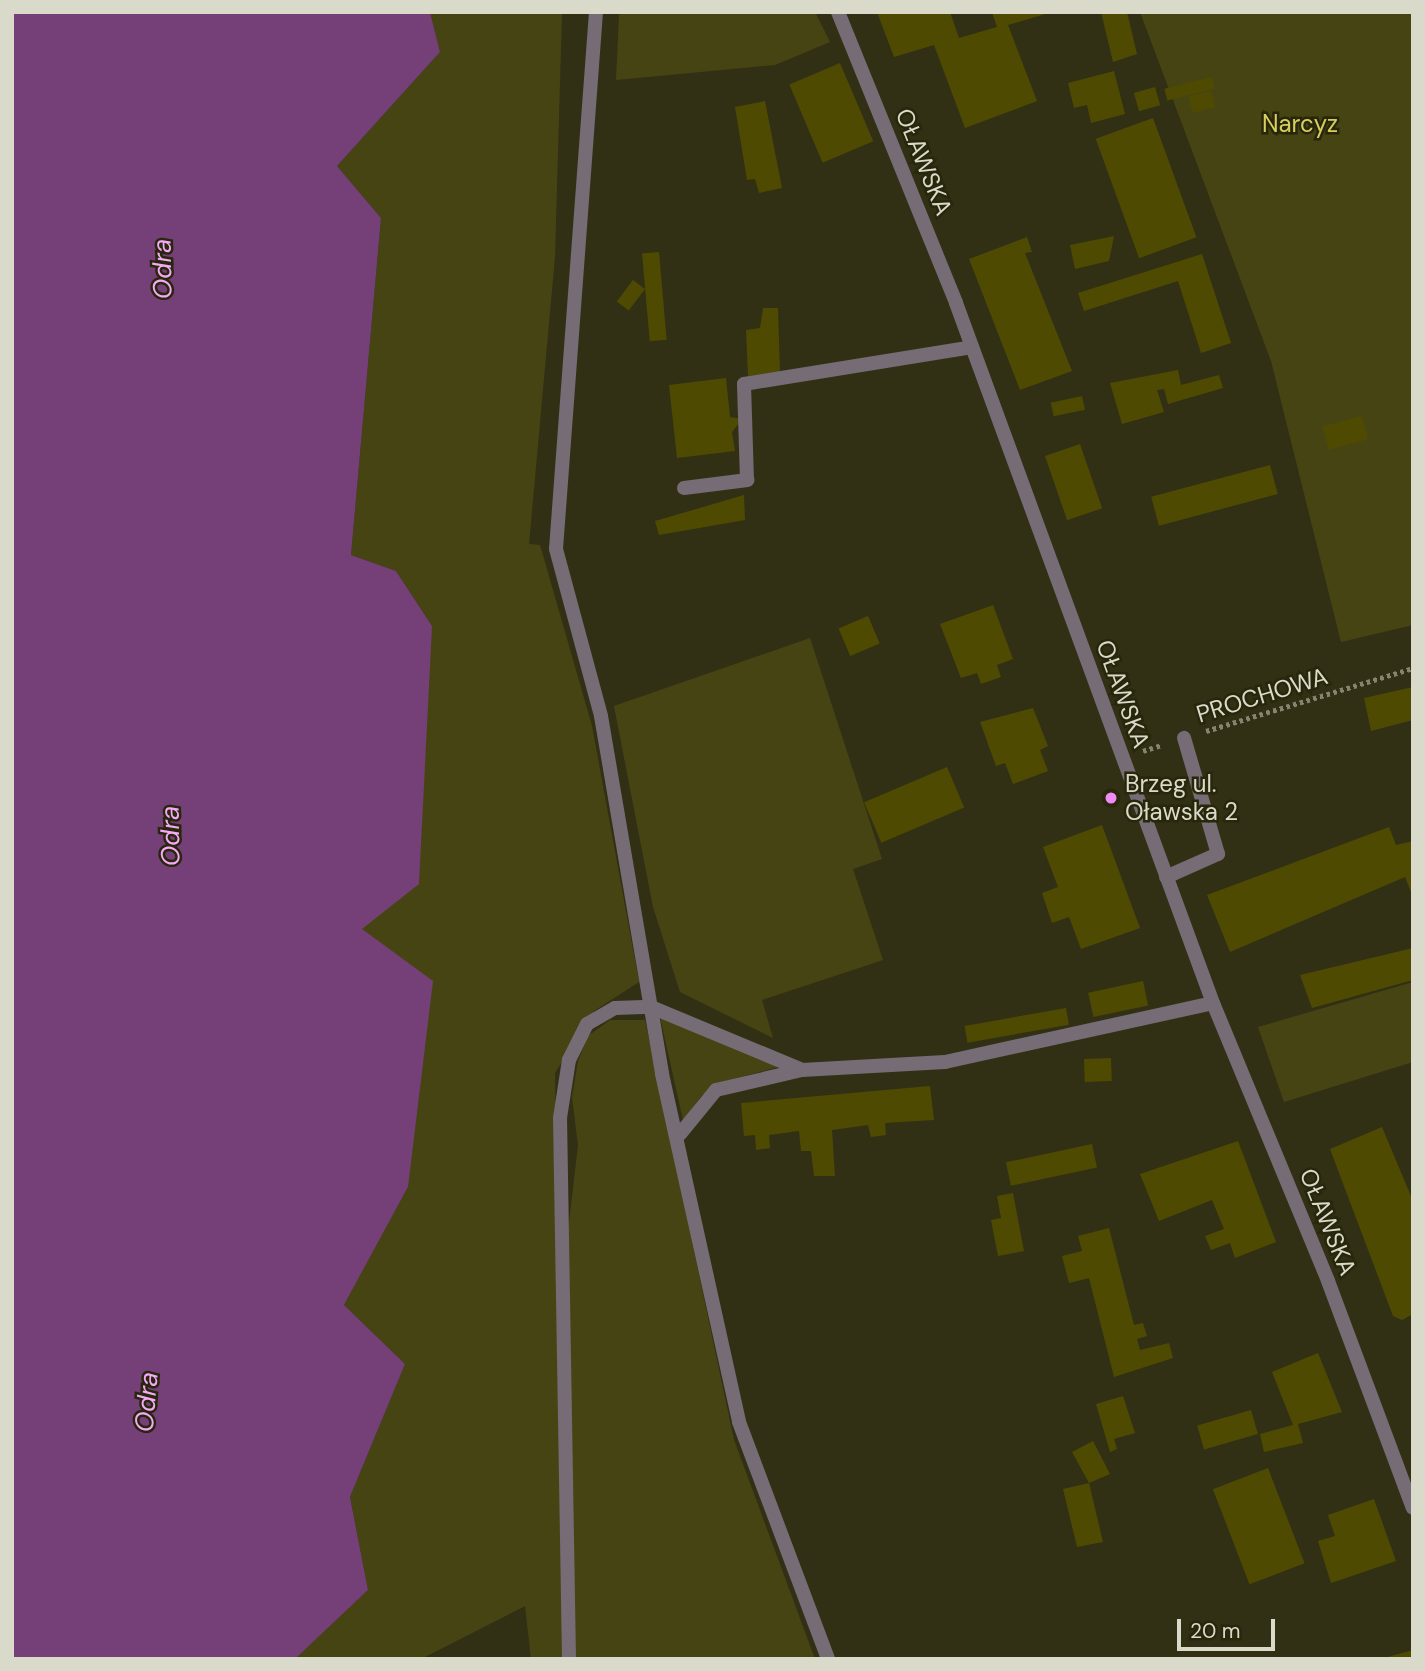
<!DOCTYPE html>
<html>
<head>
<meta charset="utf-8">
<style>
  body { margin:0 }
  #map { position:relative; width:1425px; height:1671px; overflow:hidden; background:#313015; font-family:"DM Sans",sans-serif }
  div>[style] { position:absolute }
  [style*='--x'] { left:calc(var(--x)*1px); top:calc(var(--y)*1px); width:calc(var(--w)*1px); rotate:calc(var(--a)*1deg) }
  .green>* { inset:0; background:#474414 }
  .water>* { inset:0; background:#744077 }
  .building>* { inset:0; background:#4f4a02; transform-origin:0 0 }
  .path>* { height:4.5px; margin-top:-2.25px; transform-origin:0; background:repeating-linear-gradient(90deg,#85856f 0 3.5px,transparent 0 7px) }
  .service>* { height:14px; margin:-7px; padding:0 7px; transform-origin:7px; border-radius:7px; background:#756c76 }
  .minor>* { height:14px; margin:-7px; padding:0 7px; transform-origin:7px; border-radius:7px; background:#756c76 }
  .dots>* { width:19px; height:19px; translate:-50% -50%; box-sizing:border-box; border:4px solid #28260b; border-radius:50% }
  span { translate:-50% -50%; white-space:nowrap; text-align:center; line-height:1.15; -webkit-text-stroke:5px #28260b; paint-order:stroke }
  .park-label { font-size:24px; color:#d6cf5d }
  .street-label { font-size:24px; color:#dadaca }
  .poi-label { font-size:24px; color:#dadaca }
  .left { translate:0 -50%; text-align:left }
  .water-label { font-size:26px; color:#f5a9f9; font-style:italic }
  .frame { position:absolute; inset:0; border:14px solid #dadaca; pointer-events:none }
  .scale { position:absolute; left:1177px; top:1619px; width:98px; height:32px; box-sizing:border-box; border:4px solid #dadaca; border-top:0; padding-left:9px; font-size:21px; line-height:24px; white-space:nowrap; color:#dadaca; -webkit-text-stroke:5px #28260b; paint-order:stroke }
</style>
</head>
<body>
<div id="map">
  <div class="green">
    <i style="clip-path:polygon(430px 12px,562px 12px,555px 257px,529px 544px,540px 545px,592px 726px,639px 982px,594px 1011px,555px 1073px,558px 1317px,578px 1145px,572px 1097px,578px 1061px,588px 1036px,610px 1020px,645px 1020px,734px 1440px,815px 1659px,531px 1659px,525px 1606px,421px 1659px,295px 1659px,368px 1590px,350px 1497px,405px 1364px,344px 1305px,408px 1187px,362px 929px,432px 626px,396px 571px,351px 555px,381px 218px,337px 166px,440px 52px)"></i>
    <i style="clip-path:polygon(627px 12px,815px 12px,830px 42px,775px 65px,616px 80px,619px 15px)"></i>
    <i style="clip-path:polygon(1140px 12px,1413px 12px,1413px 625px,1341px 642px,1271px 361px)"></i>
    <i style="clip-path:polygon(810px 638px,882px 859px,853px 869px,883px 960px,762px 1000px,773px 1038px,680px 992px,653px 907px,614px 706px)"></i>
    <i style="clip-path:polygon(1413px 982px,1413px 1062px,1284px 1102px,1258px 1027px)"></i>
    <i style="clip-path:polygon(660px 1017px,782px 1066px,726px 1081px,702px 1095px,683px 1120px)"></i>
  </div>
  <div class="water">
    <i style="clip-path:polygon(12px 12px,430px 12px,440px 52px,337px 166px,381px 218px,351px 555px,396px 571px,432px 626px,419px 884px,362px 929px,433px 981px,408px 1187px,344px 1305px,405px 1364px,350px 1497px,368px 1590px,295px 1659px,12px 1659px)"></i>
  </div>
  <div class="building">
    <i style="clip-path:polygon(877px 12px,950px 12px,959px 38px,997px 27px,992px 12px,1052px 12px,1008px 25px,1037px 101px,965px 128px,934px 45px,894px 57px)"></i>
    <i style="clip-path:polygon(1101px 12px,1127px 12px,1137px 54px,1113px 62px)"></i>
    <i style="left:840px;top:63px;width:85px;height:55px;rotate:67deg"></i>
    <i style="clip-path:polygon(1114px 71px,1125px 114px,1091px 123px,1087px 105px,1074px 108px,1068px 83px)"></i>
    <i style="left:1212px;top:77px;width:12px;height:49px;rotate:76deg"></i>
    <i style="left:1155px;top:87px;width:19px;height:22px;rotate:74deg"></i>
    <i style="left:1211px;top:91px;width:17px;height:23px;rotate:77deg"></i>
    <i style="clip-path:polygon(765px 101px,782px 188px,759px 193px,755px 179px,747px 180px,735px 107px)"></i>
    <i style="left:1153px;top:118px;width:127px;height:61px;rotate:70deg"></i>
    <i style="clip-path:polygon(1114px 236px,1109px 261px,1075px 269px,1070px 245px)"></i>
    <i style="clip-path:polygon(1027px 237px,1032px 252px,1025px 253px,1072px 371px,1020px 390px,969px 259px)"></i>
    <i style="left:659px;top:252px;width:88px;height:17px;rotate:85deg"></i>
    <i style="clip-path:polygon(1202px 254px,1231px 343px,1201px 353px,1178px 281px,1084px 311px,1078px 293px)"></i>
    <i style="left:633px;top:280px;width:15px;height:27px;rotate:37deg"></i>
    <i style="clip-path:polygon(763px 308px,778px 308px,780px 374px,748px 376px,746px 330px,760px 328px)"></i>
    <i style="clip-path:polygon(1178px 370px,1181px 385px,1219px 375px,1223px 388px,1168px 404px,1164px 389px,1157px 390px,1164px 412px,1122px 424px,1110px 383px)"></i>
    <i style="clip-path:polygon(726px 378px,730px 417px,742px 419px,732px 432px,735px 451px,677px 458px,669px 385px)"></i>
    <i style="left:1082px;top:396px;width:14px;height:32px;rotate:78deg"></i>
    <i style="left:1362px;top:416px;width:24px;height:41px;rotate:75deg"></i>
    <i style="left:1080px;top:444px;width:68px;height:37px;rotate:71deg"></i>
    <i style="left:1270px;top:465px;width:30px;height:123px;rotate:75deg"></i>
    <i style="clip-path:polygon(744px 495px,745px 520px,659px 535px,655px 521px)"></i>
    <i style="clip-path:polygon(993px 605px,1013px 659px,997px 665px,1001px 677px,981px 684px,977px 673px,961px 678px,940px 624px)"></i>
    <i style="left:868px;top:616px;width:30px;height:32px;rotate:67deg"></i>
    <i style="clip-path:polygon(1413px 687px,1413px 720px,1371px 731px,1364px 698px)"></i>
    <i style="clip-path:polygon(1033px 708px,1048px 746px,1040px 750px,1048px 771px,1013px 784px,1005px 763px,996px 766px,980px 722px)"></i>
    <i style="left:947px;top:767px;width:44px;height:90px;rotate:67deg"></i>
    <i style="clip-path:polygon(1102px 825px,1140px 928px,1081px 949px,1069px 917px,1052px 923px,1042px 893px,1058px 887px,1043px 847px)"></i>
    <i style="clip-path:polygon(1389px 827px,1396px 845px,1413px 841px,1413px 897px,1405px 877px,1230px 952px,1207px 895px)"></i>
    <i style="clip-path:polygon(1413px 948px,1413px 980px,1312px 1008px,1300px 975px)"></i>
    <i style="left:1143px;top:981px;width:25px;height:56px;rotate:78deg"></i>
    <i style="left:1066px;top:1008px;width:17px;height:103px;rotate:80deg"></i>
    <i style="left:1111px;top:1058px;width:23px;height:27px;rotate:88deg"></i>
    <i style="clip-path:polygon(930px 1086px,934px 1120px,885px 1123px,886px 1135px,871px 1137px,868px 1125px,832px 1130px,835px 1176px,814px 1176px,811px 1151px,801px 1151px,799px 1131px,769px 1135px,770px 1148px,756px 1150px,755px 1135px,744px 1136px,741px 1103px)"></i>
    <i style="clip-path:polygon(1382px 1127px,1413px 1201px,1413px 1314px,1402px 1320px,1393px 1316px,1330px 1149px)"></i>
    <i style="clip-path:polygon(1238px 1141px,1276px 1242px,1235px 1258px,1230px 1243px,1211px 1250px,1205px 1236px,1224px 1229px,1212px 1200px,1159px 1221px,1140px 1174px)"></i>
    <i style="left:1092px;top:1144px;width:24px;height:88px;rotate:78deg"></i>
    <i style="clip-path:polygon(1013px 1193px,1024px 1251px,998px 1256px,991px 1220px,1001px 1218px,997px 1196px)"></i>
    <i style="clip-path:polygon(1109px 1228px,1134px 1325px,1143px 1323px,1147px 1336px,1137px 1339px,1140px 1350px,1169px 1343px,1173px 1358px,1114px 1377px,1089px 1278px,1069px 1283px,1062px 1256px,1082px 1251px,1078px 1236px)"></i>
    <i style="clip-path:polygon(1318px 1353px,1342px 1412px,1298px 1424px,1303px 1443px,1264px 1452px,1260px 1434px,1293px 1425px,1272px 1372px)"></i>
    <i style="clip-path:polygon(1123px 1396px,1135px 1433px,1114px 1439px,1117px 1449px,1110px 1452px,1096px 1404px)"></i>
    <i style="left:1251px;top:1410px;width:25px;height:56px;rotate:74deg"></i>
    <i style="clip-path:polygon(1093px 1441px,1110px 1474px,1089px 1483px,1103px 1542px,1077px 1547px,1063px 1489px,1089px 1483px,1072px 1452px)"></i>
    <i style="left:1268px;top:1468px;width:102px;height:59px;rotate:69deg"></i>
    <i style="clip-path:polygon(1374px 1499px,1396px 1561px,1331px 1583px,1318px 1541px,1335px 1536px,1328px 1515px)"></i>
    <i style="clip-path:polygon(1413px 1650px,1413px 1659px,1385px 1659px,1384px 1658px)"></i>
  </div>
  <div class="path">
    <i style="--x:1206;--y:731;--w:216;--a:-16.9"></i>
    <i style="--x:1143;--y:751;--w:19;--a:-18"></i>
  </div>
  <div class="service">
    <i style="--x:596;--y:12;--w:538;--a:94.26"></i>
    <i style="--x:556;--y:549;--w:173;--a:74.9"></i>
    <i style="--x:601;--y:716;--w:363;--a:80.3"></i>
    <i style="--x:662;--y:1074;--w:356;--a:77.5"></i>
    <i style="--x:739;--y:1422;--w:253;--a:69.4"></i>
    <i style="--x:684;--y:488;--w:64;--a:-7.2"></i>
    <i style="--x:747;--y:480;--w:96;--a:-91.8"></i>
    <i style="--x:744;--y:384;--w:231;--a:-9.2"></i>
    <i style="--x:1166;--y:877;--w:57;--a:-23.9"></i>
    <i style="--x:1218;--y:854;--w:121;--a:-106.3"></i>
    <i style="--x:680;--y:1134;--w:57;--a:-50.7"></i>
    <i style="--x:716;--y:1090;--w:88;--a:-13.1"></i>
    <i style="--x:802;--y:1070;--w:143;--a:-3.2"></i>
    <i style="--x:945;--y:1062;--w:274;--a:-12.4"></i>
    <i style="--x:569;--y:1659;--w:541;--a:-90.95"></i>
    <i style="--x:560;--y:1118;--w:59;--a:-81.2"></i>
    <i style="--x:569;--y:1060;--w:40;--a:-63.4"></i>
    <i style="--x:587;--y:1024;--w:32;--a:-30"></i>
    <i style="--x:615;--y:1008;--w:36;--a:-2"></i>
    <i style="--x:651;--y:1007;--w:164;--a:22.6"></i>
  </div>
  <div class="minor">
    <i style="--x:838;--y:12;--w:314;--a:67.9"></i>
    <i style="--x:956;--y:303;--w:746;--a:69.84"></i>
    <i style="--x:1213;--y:1003;--w:301;--a:67.5"></i>
    <i style="--x:1328;--y:1281;--w:242;--a:69.5"></i>
  </div>
  <div class="dots">
    <i style="left:1111px;top:798px;background:#f08bf5"></i>
  </div>
  <div class="park-label">
    <span style="left:1300px;top:124px">Narcyz</span>
  </div>
  <div class="street-label">
    <span style="left:924px;top:162px;rotate:68deg">OŁAWSKA</span>
    <span style="left:1123px;top:694px;rotate:70deg">OŁAWSKA</span>
    <span style="left:1262px;top:695px;rotate:-17deg">PROCHOWA</span>
    <span style="left:1328px;top:1222px;rotate:68deg">OŁAWSKA</span>
  </div>
  <div class="poi-label">
    <span class="left" style="left:1125px;top:798px">Brzeg ul.<br>Oławska 2</span>
  </div>
  <div class="water-label">
    <span style="left:163px;top:269px;rotate:-91deg">Odra</span>
    <span style="left:171px;top:836px;rotate:-91deg">Odra</span>
    <span style="left:147px;top:1402px;rotate:-85deg">Odra</span>
  </div>
  <div class="frame"></div>
  <div class="scale">20 m</div>
</div>
</body>
</html>
